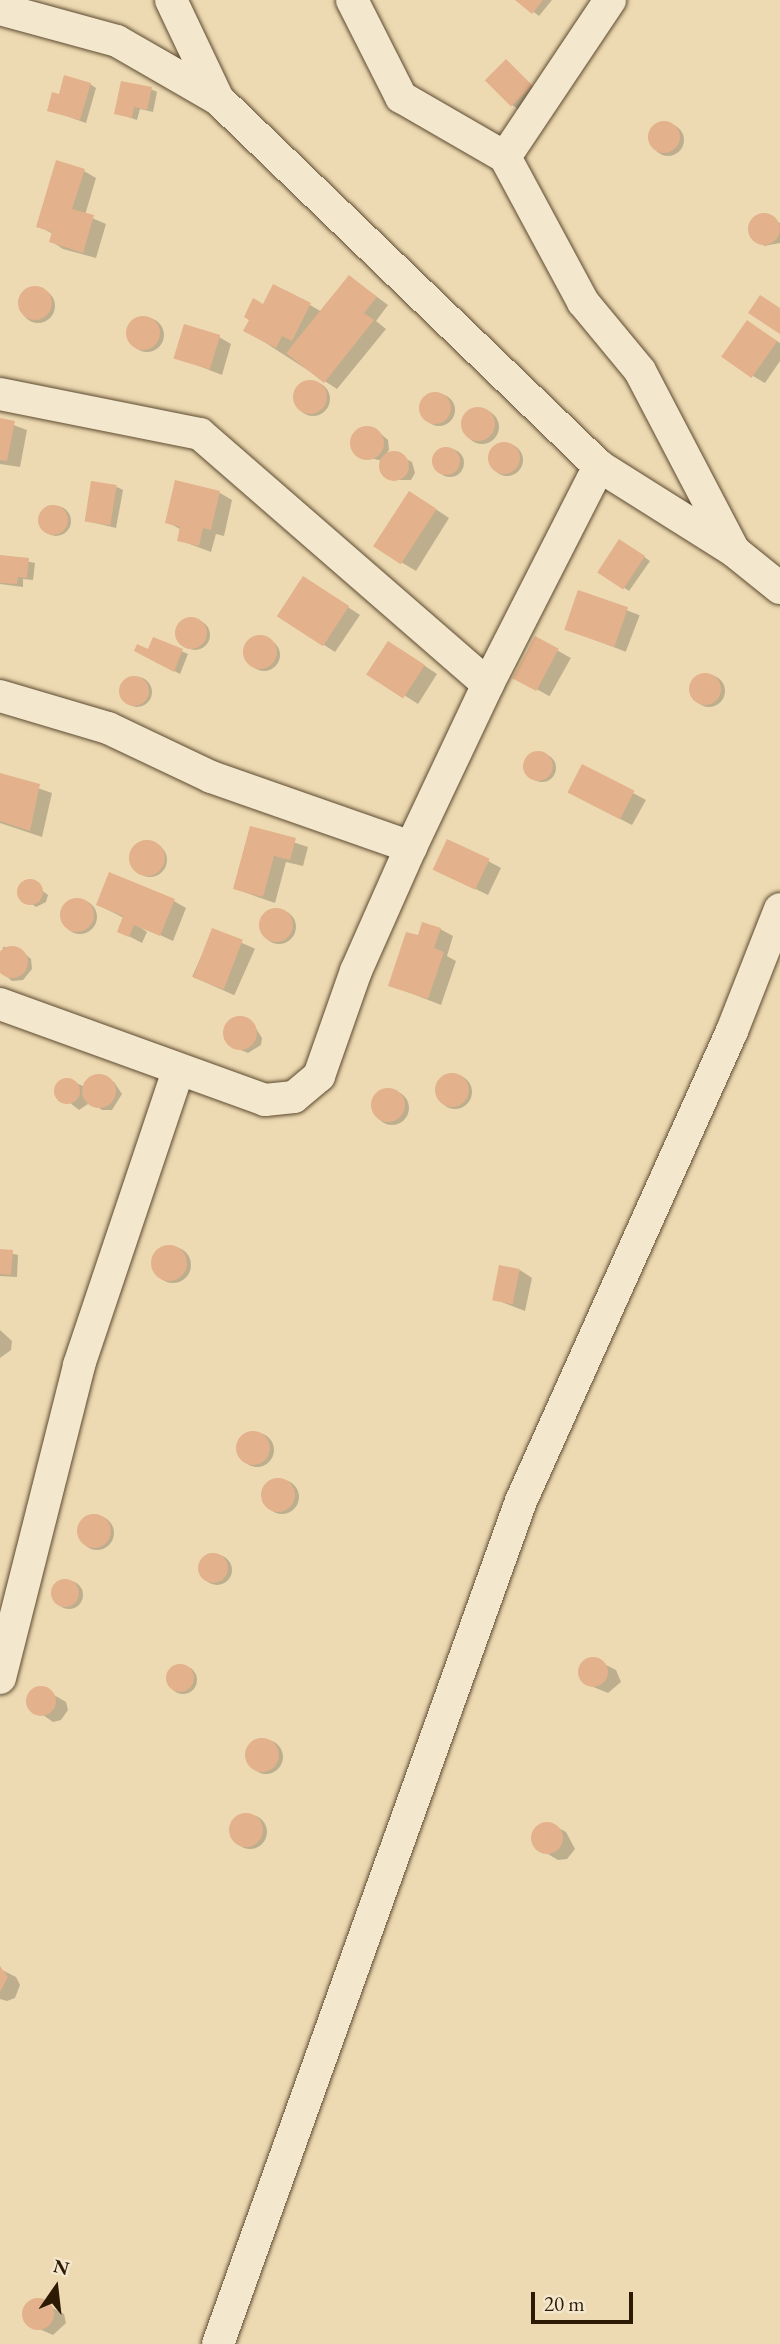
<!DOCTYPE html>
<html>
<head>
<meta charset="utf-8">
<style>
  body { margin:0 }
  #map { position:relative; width:780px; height:2344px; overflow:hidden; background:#eddab2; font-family:"EB Garamond",serif }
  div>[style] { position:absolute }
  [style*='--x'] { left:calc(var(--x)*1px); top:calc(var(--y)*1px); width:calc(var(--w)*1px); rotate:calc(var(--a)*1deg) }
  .shadow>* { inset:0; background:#0003; transform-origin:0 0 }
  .round { border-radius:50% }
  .building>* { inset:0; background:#e3b18b; transform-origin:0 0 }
  .roads { filter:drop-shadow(0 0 2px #5d4a30) drop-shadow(0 0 2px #5d4a30) }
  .street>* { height:32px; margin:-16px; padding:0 16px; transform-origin:16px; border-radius:16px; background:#f3e7cd }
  span { translate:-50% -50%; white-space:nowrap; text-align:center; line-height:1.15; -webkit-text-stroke:5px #f3e7cd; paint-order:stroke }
  .north { position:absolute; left:21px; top:2253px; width:70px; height:70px; -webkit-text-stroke:5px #f3e7cd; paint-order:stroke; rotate:14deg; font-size:19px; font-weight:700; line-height:28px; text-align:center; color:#2d1a04 }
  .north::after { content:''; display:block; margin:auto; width:24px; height:32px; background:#2d1a04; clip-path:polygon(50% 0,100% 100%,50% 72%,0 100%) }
  .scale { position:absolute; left:531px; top:2292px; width:102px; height:32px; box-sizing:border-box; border:4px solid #2d1a04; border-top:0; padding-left:9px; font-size:21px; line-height:24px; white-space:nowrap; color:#2d1a04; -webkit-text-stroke:5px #f3e7cd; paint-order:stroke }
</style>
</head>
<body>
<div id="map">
  <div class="shadow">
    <i style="clip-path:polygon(518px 0,552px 0,539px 16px)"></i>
    <i style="clip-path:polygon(506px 62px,537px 90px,518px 109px,512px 105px)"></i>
    <i style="clip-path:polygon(90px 84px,96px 88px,86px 123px,49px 110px,60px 96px)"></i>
    <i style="clip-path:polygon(151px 89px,157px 92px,153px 112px,140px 109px,137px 120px,116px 113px)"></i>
    <i class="round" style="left:652px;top:124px;width:32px;height:32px"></i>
    <i style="clip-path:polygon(84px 171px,96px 178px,85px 215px,106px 224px,96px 258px,63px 249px,51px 241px,53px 234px,38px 226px)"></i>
    <i style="clip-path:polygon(764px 214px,780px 223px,780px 243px,764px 246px,749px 230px,752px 221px)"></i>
    <i style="clip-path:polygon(350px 277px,388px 305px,376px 321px,386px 329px,337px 389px,258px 338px,264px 306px,310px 305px,322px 312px)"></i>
    <i class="round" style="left:21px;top:289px;width:34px;height:34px"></i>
    <i class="round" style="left:130px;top:318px;width:34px;height:34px"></i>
    <i style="clip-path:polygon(760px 330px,780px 343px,780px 361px,765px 383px,753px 376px)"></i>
    <i style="clip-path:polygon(219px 337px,231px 344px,222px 375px,176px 357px)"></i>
    <i class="round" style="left:296px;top:382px;width:34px;height:34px"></i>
    <i class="round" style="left:423px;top:394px;width:32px;height:32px"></i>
    <i class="round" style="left:465px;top:410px;width:34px;height:34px"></i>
    <i style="clip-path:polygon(0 420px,27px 430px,20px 467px,0 464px)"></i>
    <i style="clip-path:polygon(360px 428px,375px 429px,388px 440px,389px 450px,384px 457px,394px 453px,412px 462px,415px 473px,411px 480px,393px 480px,386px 477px,383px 461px,357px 455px,352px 446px)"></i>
    <i class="round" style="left:491px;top:444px;width:32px;height:32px"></i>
    <i class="round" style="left:436px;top:449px;width:28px;height:28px"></i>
    <i style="clip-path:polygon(117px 487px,123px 490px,116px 528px,87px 521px)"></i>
    <i style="clip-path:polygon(220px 493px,232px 500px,224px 536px,216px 534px,211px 552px,179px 540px,180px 529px,167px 522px)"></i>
    <i style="clip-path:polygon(422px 500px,449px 518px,416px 571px,376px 547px)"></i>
    <i class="round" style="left:41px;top:506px;width:30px;height:30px"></i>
    <i style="clip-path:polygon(625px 544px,650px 561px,629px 591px,599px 571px)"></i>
    <i style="clip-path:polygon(0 556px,35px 563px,33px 580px,23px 579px,23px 587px,0 584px)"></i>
    <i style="clip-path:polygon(316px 586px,360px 615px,335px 652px,279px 616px)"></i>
    <i style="left:579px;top:592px;width:65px;height:39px;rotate:21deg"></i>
    <i class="round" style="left:180px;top:620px;width:30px;height:30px"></i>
    <i style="left:535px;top:638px;width:41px;height:44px;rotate:29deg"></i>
    <i class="round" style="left:248px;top:639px;width:32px;height:32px"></i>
    <i style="clip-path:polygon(154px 639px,188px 654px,180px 674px,136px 650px,149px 651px)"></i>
    <i style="clip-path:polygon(401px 650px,437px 674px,418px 704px,369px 673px)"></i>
    <i class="round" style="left:693px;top:675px;width:32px;height:32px"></i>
    <i class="round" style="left:122px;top:677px;width:30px;height:30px"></i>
    <i class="round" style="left:528px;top:754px;width:28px;height:28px"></i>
    <i style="clip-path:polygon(0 775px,52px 793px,42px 837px,0 823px)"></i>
    <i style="clip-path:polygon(633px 793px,646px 800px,632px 825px,581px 799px)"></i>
    <i style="clip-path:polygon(251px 828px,308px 847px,303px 866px,286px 862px,275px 903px,235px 889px)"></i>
    <i class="round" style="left:133px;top:843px;width:34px;height:34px"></i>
    <i style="clip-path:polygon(488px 861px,501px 868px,488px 895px,447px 875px)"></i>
    <i style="clip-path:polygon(29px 881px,48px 895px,46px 902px,36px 907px,18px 893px,20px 886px)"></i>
    <i class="round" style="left:63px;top:900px;width:34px;height:34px"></i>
    <i style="clip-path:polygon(174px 901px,186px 908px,173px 941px,134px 923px,147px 932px,142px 943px,119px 931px,124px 918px,98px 905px)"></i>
    <i class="round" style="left:262px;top:910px;width:34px;height:34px"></i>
    <i style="clip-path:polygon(440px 929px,453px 936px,447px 956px,456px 961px,441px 1005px,390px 985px,419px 938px)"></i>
    <i style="left:213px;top:930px;width:46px;height:51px;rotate:24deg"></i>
    <i style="clip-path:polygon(3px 947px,18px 948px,31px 959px,32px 969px,23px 980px,12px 981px,0 971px)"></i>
    <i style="clip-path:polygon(239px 1018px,252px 1022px,262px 1038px,261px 1045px,248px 1053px,231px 1046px,225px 1037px,226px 1026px)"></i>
    <i class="round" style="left:438px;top:1075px;width:34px;height:34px"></i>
    <i style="clip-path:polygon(98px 1076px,114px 1082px,122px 1094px,112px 1110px,102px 1110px,91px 1102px,79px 1110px,55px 1091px,67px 1079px,85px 1087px)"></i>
    <i class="round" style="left:375px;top:1091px;width:34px;height:34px"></i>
    <i class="round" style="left:155px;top:1247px;width:36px;height:36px"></i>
    <i style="clip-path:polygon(0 1251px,18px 1255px,17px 1277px,0 1276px)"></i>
    <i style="clip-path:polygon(520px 1270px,532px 1278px,525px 1311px,494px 1299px)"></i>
    <i style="clip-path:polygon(0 1330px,12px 1341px,11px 1350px,0 1358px)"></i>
    <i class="round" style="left:240px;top:1433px;width:34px;height:34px"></i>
    <i class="round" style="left:265px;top:1480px;width:34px;height:34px"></i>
    <i class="round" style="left:80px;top:1516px;width:34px;height:34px"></i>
    <i class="round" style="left:202px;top:1555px;width:30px;height:30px"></i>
    <i class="round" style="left:55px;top:1581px;width:28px;height:28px"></i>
    <i style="clip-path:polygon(594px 1659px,616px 1670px,621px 1682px,608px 1693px,586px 1684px,580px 1671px,583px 1664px)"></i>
    <i class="round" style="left:169px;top:1666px;width:28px;height:28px"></i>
    <i style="clip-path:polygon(42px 1688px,66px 1702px,68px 1710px,61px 1720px,53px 1722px,30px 1706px,29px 1698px)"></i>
    <i class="round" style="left:249px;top:1740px;width:34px;height:34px"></i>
    <i class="round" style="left:233px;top:1815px;width:34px;height:34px"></i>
    <i style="clip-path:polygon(553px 1825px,566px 1832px,575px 1849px,567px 1859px,558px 1860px,536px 1847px,533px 1833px,539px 1826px)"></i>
    <i style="clip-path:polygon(0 1969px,16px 1977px,20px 1985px,15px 1998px,7px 2001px,0 1999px)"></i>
    <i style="clip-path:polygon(38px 2300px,64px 2314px,66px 2323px,53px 2335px,30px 2325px,24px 2313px,26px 2305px)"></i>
  </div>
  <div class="building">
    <i style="clip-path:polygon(515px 0,543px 0,532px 14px)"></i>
    <i style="left:506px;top:59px;width:37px;height:30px;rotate:45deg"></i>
    <i style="clip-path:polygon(64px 75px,91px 83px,80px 120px,47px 111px,52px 92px,59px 94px)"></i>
    <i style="clip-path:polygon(121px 81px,152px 87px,147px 110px,134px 107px,132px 118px,114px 114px)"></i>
    <i class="round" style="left:648px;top:121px;width:32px;height:32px"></i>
    <i style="clip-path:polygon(56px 160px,85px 169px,72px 209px,94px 215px,83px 253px,49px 242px,52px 232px,36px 227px)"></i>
    <i class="round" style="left:748px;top:213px;width:32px;height:32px"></i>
    <i style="clip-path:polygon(349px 275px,377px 297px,364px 313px,374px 320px,324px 383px,286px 353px)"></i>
    <i style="clip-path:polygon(273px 284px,311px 303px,292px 341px,282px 336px,276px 348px,243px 331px,249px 320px,244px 317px,253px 298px,263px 304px)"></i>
    <i class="round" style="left:18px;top:286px;width:34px;height:34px"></i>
    <i style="clip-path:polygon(760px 295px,780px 308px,780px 334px,748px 313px)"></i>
    <i class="round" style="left:126px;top:316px;width:34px;height:34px"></i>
    <i style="left:747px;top:320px;width:37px;height:45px;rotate:35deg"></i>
    <i style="left:184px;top:324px;width:38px;height:36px;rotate:17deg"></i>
    <i class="round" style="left:293px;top:380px;width:34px;height:34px"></i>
    <i class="round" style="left:419px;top:392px;width:32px;height:32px"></i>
    <i class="round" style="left:461px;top:407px;width:34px;height:34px"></i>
    <i style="clip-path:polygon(0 418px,15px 421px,7px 461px,0 460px)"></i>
    <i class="round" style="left:350px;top:426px;width:34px;height:34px"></i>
    <i class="round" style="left:488px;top:442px;width:32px;height:32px"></i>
    <i class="round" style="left:432px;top:447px;width:28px;height:28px"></i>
    <i class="round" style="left:379px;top:451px;width:30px;height:30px"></i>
    <i style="clip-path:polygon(175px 480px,220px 491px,211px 530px,203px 528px,199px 546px,177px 541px,180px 527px,165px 523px)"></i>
    <i style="left:91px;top:481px;width:26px;height:41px;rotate:9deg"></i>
    <i style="left:409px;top:491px;width:33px;height:66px;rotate:33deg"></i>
    <i class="round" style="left:38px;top:505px;width:30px;height:30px"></i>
    <i style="left:619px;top:539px;width:31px;height:40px;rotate:33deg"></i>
    <i style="clip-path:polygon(0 555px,29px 558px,27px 578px,18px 577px,17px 584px,0 583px)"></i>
    <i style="left:303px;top:576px;width:55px;height:48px;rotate:33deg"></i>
    <i style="left:578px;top:590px;width:53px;height:42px;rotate:19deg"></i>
    <i class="round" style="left:175px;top:617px;width:32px;height:32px"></i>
    <i class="round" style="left:243px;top:635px;width:34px;height:34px"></i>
    <i style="left:535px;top:636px;width:27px;height:48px;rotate:28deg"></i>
    <i style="clip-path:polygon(153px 637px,183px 649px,174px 672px,134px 651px,137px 644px,148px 649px)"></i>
    <i style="left:388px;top:641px;width:44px;height:40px;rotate:33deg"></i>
    <i class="round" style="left:689px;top:673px;width:32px;height:32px"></i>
    <i class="round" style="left:119px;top:676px;width:30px;height:30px"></i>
    <i class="round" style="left:523px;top:751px;width:30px;height:30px"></i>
    <i style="left:582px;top:764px;width:59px;height:32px;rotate:27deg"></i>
    <i style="clip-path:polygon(0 773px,40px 784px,30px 831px,0 821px)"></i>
    <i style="clip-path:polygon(250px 826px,296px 838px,290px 860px,274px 856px,263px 897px,233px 889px)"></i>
    <i style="left:447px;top:839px;width:47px;height:34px;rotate:25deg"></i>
    <i class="round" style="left:129px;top:840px;width:36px;height:36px"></i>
    <i style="clip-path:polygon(109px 872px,175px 899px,160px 936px,134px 925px,129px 937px,117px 932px,123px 916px,96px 905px)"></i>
    <i class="round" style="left:17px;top:879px;width:26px;height:26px"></i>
    <i class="round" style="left:60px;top:898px;width:34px;height:34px"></i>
    <i class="round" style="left:259px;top:908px;width:34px;height:34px"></i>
    <i style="clip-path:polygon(422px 922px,441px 928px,434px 948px,444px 952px,428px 999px,388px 986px,406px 932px,418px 935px)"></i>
    <i style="left:212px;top:928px;width:33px;height:53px;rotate:21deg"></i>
    <i class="round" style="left:-4px;top:946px;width:32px;height:32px"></i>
    <i class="round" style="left:223px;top:1016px;width:34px;height:34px"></i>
    <i class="round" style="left:435px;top:1073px;width:34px;height:34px"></i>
    <i class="round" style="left:82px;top:1074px;width:34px;height:34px"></i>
    <i class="round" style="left:54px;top:1078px;width:26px;height:26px"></i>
    <i class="round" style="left:371px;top:1088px;width:34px;height:34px"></i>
    <i class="round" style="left:151px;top:1245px;width:36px;height:36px"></i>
    <i style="clip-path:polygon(0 1249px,13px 1250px,11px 1275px,0 1274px)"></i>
    <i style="left:499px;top:1265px;width:21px;height:36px;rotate:11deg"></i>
    <i class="round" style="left:236px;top:1431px;width:34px;height:34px"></i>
    <i class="round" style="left:261px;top:1478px;width:34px;height:34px"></i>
    <i class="round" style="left:77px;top:1514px;width:34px;height:34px"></i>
    <i class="round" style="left:198px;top:1553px;width:30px;height:30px"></i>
    <i class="round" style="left:51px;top:1579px;width:28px;height:28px"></i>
    <i class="round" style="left:578px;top:1657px;width:30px;height:30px"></i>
    <i class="round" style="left:166px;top:1664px;width:28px;height:28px"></i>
    <i class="round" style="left:26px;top:1686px;width:30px;height:30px"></i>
    <i class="round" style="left:245px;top:1738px;width:34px;height:34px"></i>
    <i class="round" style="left:229px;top:1813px;width:34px;height:34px"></i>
    <i class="round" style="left:531px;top:1822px;width:32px;height:32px"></i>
    <i style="clip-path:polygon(0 1966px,8px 1977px,0 1992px)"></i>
    <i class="round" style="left:22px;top:2298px;width:32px;height:32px"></i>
  </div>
  <div class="roads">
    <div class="street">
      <i style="--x:171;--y:0;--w:110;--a:64.6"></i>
      <i style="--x:352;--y:0;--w:109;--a:63.2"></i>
      <i style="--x:401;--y:97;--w:120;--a:30"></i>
      <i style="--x:505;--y:157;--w:165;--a:61.7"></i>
      <i style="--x:583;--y:302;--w:89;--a:50.4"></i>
      <i style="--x:640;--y:371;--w:203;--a:62.4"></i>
      <i style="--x:734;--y:551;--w:59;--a:38.8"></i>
      <i style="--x:0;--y:9;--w:121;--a:15.3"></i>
      <i style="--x:117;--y:41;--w:116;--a:29.9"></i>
      <i style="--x:218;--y:99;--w:529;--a:43.93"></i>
      <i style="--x:599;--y:466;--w:160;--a:32.2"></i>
      <i style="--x:505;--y:157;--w:189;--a:-56.2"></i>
      <i style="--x:0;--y:394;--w:204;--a:11.3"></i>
      <i style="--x:200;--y:434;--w:381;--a:41"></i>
      <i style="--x:0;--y:696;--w:113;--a:16.5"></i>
      <i style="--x:108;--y:728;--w:114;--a:25.4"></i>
      <i style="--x:211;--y:777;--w:212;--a:19.3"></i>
      <i style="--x:0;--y:1004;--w:282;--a:19.9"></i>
      <i style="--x:265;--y:1100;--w:29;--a:-6"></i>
      <i style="--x:294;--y:1097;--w:33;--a:-40"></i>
      <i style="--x:319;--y:1076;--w:111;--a:-70.6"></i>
      <i style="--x:356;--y:971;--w:136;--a:-66.1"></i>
      <i style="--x:411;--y:847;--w:180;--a:-64.7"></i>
      <i style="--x:488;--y:684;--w:245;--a:-63"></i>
      <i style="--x:0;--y:1678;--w:323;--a:-75.8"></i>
      <i style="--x:79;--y:1365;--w:311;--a:-71.4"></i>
      <i style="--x:218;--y:2344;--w:896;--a:-70.23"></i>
      <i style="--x:521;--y:1501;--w:515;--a:-65.82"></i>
      <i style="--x:732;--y:1031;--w:131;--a:-68.5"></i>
    </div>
  </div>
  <div class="north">N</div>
  <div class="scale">20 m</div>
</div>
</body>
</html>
